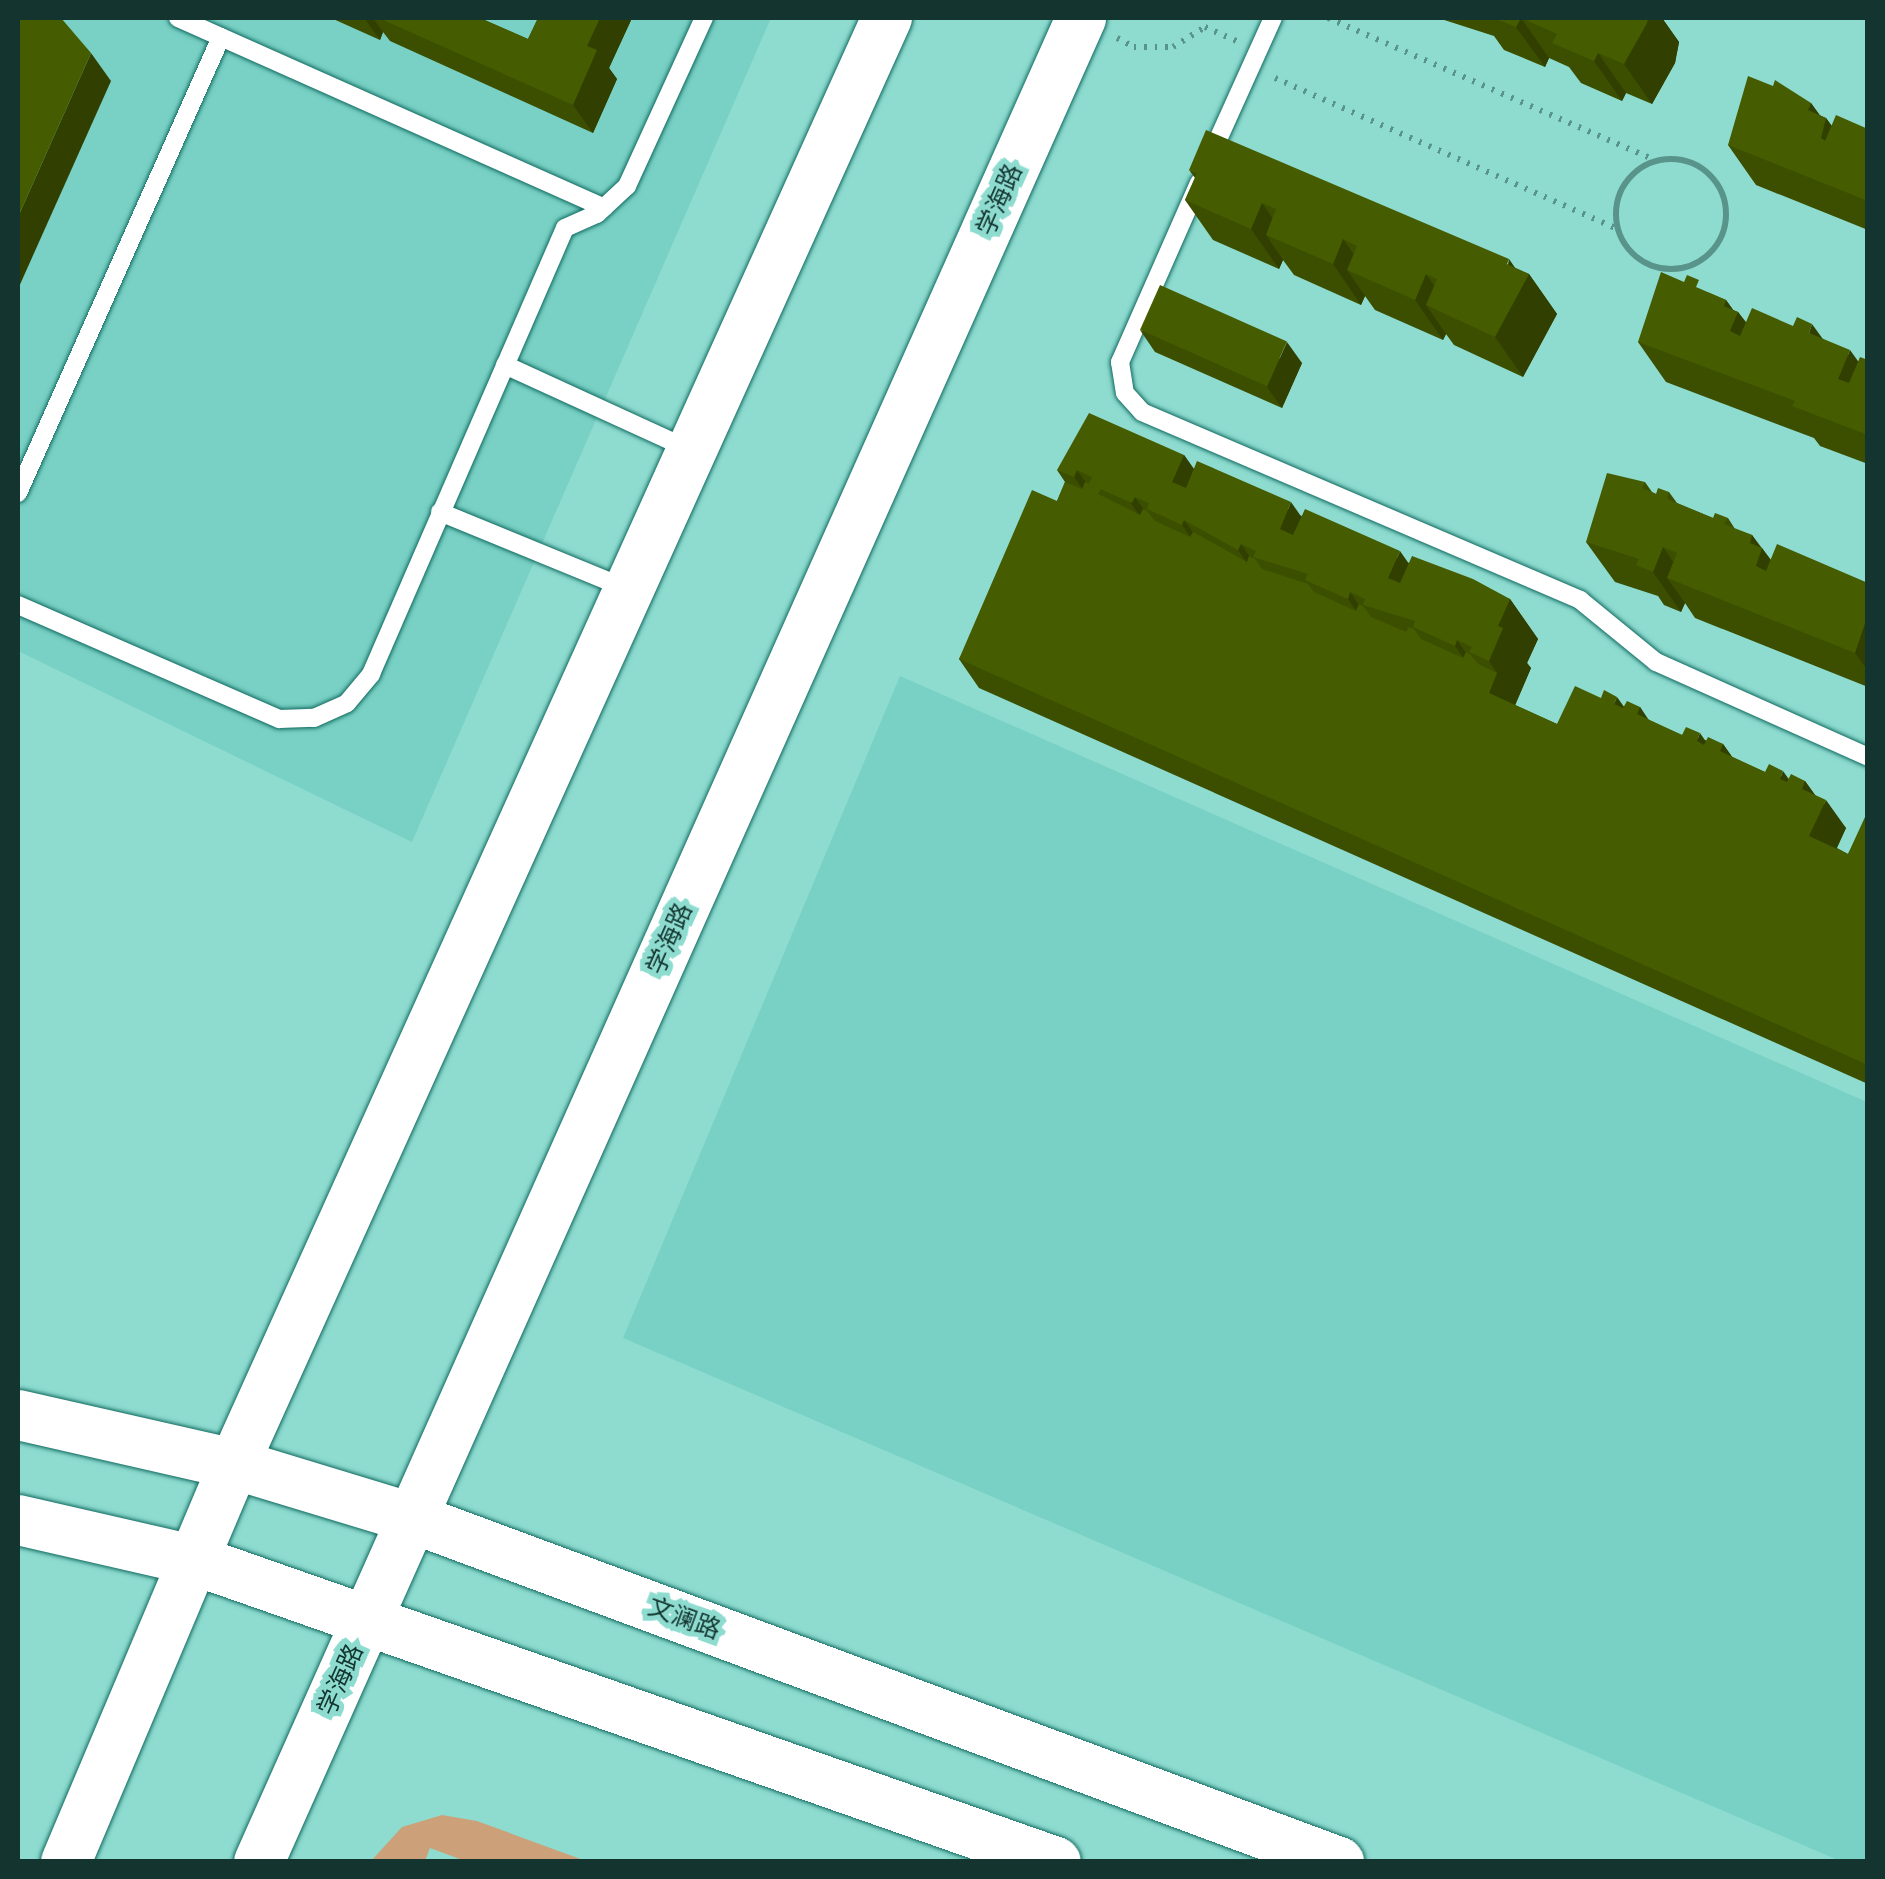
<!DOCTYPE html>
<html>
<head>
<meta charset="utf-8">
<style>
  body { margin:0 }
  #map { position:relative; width:1885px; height:1879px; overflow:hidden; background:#8edcd0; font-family:Bitter,"Noto Sans SC",serif }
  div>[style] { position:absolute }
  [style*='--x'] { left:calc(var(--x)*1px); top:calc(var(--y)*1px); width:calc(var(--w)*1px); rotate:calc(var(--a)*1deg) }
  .built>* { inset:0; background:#78d1c4 }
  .green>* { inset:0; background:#cca179 }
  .path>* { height:6px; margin-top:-3px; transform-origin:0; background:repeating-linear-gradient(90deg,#59948b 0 2.5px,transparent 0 10.5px) }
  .path>.ring { margin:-3px; padding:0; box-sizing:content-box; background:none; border:6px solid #59948b; border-radius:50% }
  .roads { filter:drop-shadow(0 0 2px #116a60) drop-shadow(0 0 2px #116a60) }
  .service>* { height:18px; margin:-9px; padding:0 9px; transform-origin:9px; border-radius:9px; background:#fff }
  .secondary>* { height:50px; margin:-25px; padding:0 25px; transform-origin:25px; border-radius:25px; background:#fff }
  .wall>* { inset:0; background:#3c4f00 }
  .shaded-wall>* { inset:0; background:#314000; transform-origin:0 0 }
  .building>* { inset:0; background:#465c00; transform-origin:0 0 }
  span { translate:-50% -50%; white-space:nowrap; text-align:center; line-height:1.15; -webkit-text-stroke:10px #8edcd0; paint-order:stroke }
  .street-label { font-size:25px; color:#13342f }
  .frame { position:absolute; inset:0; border:20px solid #13342f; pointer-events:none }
</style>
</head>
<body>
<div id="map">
  <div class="built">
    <i style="clip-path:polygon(18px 18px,771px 18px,412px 842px,18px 651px)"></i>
    <i style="clip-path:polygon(900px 676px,1867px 1102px,1867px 1861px,1840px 1861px,623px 1338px)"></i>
  </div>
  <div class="green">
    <i style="clip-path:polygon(442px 1815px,477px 1821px,586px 1861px,465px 1861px,430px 1848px,425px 1861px,371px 1861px,402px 1827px)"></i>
  </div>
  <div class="path">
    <i style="--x:1328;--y:18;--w:357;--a:23.5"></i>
    <i style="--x:1117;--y:38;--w:19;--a:28"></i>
    <i style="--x:1134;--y:47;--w:39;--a:0"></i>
    <i style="--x:1173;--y:47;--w:38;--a:-32"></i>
    <i style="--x:1205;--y:27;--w:35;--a:24"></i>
    <i style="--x:1275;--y:78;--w:375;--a:23.8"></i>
    <i class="ring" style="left:1616px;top:159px;width:104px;height:104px"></i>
  </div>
  <div class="roads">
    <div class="service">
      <i style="--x:178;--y:18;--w:466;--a:24"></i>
      <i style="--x:1211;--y:155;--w:150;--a:-65.7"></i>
      <i style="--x:1199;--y:183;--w:196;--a:113.8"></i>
      <i style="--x:1120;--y:362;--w:31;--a:81"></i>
      <i style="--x:1125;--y:393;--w:25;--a:48"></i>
      <i style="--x:1142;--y:412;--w:477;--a:23.2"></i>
      <i style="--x:1580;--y:600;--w:98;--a:39.2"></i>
      <i style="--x:1656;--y:662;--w:232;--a:24.1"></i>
      <i style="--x:505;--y:365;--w:205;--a:24.6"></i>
      <i style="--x:18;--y:493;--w:499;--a:-66"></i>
      <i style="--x:440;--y:512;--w:200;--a:22.3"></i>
      <i style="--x:18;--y:605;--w:285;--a:23.6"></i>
      <i style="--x:279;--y:719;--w:35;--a:-2"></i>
      <i style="--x:314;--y:718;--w:36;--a:-24"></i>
      <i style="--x:347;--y:703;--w:38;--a:-50"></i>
      <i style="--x:371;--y:674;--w:486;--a:-66.5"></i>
      <i style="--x:565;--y:228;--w:35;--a:-24"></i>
      <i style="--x:597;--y:214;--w:41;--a:-43"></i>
      <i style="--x:627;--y:186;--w:185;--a:-65.4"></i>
    </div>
    <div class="secondary">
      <i style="--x:18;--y:1415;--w:221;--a:12.8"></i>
      <i style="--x:234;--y:1464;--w:186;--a:16.9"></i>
      <i style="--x:412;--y:1518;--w:989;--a:20.36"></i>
      <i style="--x:18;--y:1520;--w:184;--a:12.9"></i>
      <i style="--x:197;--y:1561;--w:910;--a:19.31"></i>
      <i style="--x:66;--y:1862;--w:432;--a:-67.1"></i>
      <i style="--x:234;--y:1464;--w:1587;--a:-65.7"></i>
      <i style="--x:259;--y:1862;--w:2019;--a:-65.97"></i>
    </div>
  </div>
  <div class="wall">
    <i style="clip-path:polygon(331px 18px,480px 18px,528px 39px,538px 18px,632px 18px,609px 68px,617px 79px,593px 133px,390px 41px,383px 32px,380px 40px)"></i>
    <i style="clip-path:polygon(1438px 18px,1662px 18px,1679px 42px,1675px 63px,1652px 104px,1626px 93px,1622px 101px,1581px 83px,1569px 67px,1549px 58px,1545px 67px,1504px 50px,1494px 36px)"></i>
    <i style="clip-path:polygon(1811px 103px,1819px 115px,1826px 118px,1832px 126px,1868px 129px,1868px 230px,1756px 185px,1728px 145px)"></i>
    <i style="clip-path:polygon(1189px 170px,1515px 268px,1529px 274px,1557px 314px,1523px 377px,1454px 345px,1446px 334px,1443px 340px,1375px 310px,1365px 296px,1361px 305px,1294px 275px,1283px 260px,1279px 269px,1213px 240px,1185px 200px,1195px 178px)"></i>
    <i style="clip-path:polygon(1707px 292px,1726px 300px,1733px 310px,1738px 312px,1746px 322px,1823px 339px,1858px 362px,1868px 360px,1868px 464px,1820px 446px,1814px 438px,1666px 382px,1638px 342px)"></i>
    <i style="clip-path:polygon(1140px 330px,1302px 363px,1282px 408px,1155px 352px)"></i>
    <i style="clip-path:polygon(1184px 455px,1194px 469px,1409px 563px,1510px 599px,1538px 639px,1527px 663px,1531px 668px,1515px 705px,1557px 724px,1601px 698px,1624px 707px,1640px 707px,1648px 720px,1682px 735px,1723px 744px,1732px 757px,1765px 772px,1789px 779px,1805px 781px,1815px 795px,1846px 828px,1837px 848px,1848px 854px,1868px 818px,1868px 1084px,979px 688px,959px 659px,1057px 501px,1065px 482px,1057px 470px)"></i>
    <i style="clip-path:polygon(1645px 482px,1652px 492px,1656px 494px,1669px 492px,1677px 503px,1713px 518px,1728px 518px,1735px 529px,1752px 535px,1771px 560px,1868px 583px,1868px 687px,1695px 618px,1685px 603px,1681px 612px,1664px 605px,1658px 596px,1615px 582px,1586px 542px)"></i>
  </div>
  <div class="shaded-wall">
    <i style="clip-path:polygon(364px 18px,373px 18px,383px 32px,380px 40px)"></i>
    <i style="clip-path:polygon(600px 18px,632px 18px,609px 68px,617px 79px,593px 133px,573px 105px,587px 46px)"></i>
    <i style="clip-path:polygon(1521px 18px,1549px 58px,1545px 67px,1516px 27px)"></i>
    <i style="clip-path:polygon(1648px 18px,1662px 18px,1679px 42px,1675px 63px,1652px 104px,1624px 64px)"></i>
    <i style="clip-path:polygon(91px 53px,111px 81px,18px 289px,18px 217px)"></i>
    <i style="clip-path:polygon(1598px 53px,1626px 93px,1622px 101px,1594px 61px)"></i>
    <i style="clip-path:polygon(1811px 103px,1825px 122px,1826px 118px,1854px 158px,1821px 138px,1808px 110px)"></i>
    <i style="clip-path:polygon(1262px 203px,1290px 243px,1266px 235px,1283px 260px,1279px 269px,1251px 229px)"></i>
    <i style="clip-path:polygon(1343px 239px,1371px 279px,1347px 270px,1365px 296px,1361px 305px,1333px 264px)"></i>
    <i style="clip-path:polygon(1509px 259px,1525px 282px,1529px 274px,1557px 314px,1523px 377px,1495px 337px)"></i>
    <i style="clip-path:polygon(1426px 274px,1454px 315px,1426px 305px,1446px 334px,1443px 340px,1415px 300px)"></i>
    <i style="clip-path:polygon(1726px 300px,1737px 315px,1738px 312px,1767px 352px,1730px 331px,1724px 306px)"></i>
    <i style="clip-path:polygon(1812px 324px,1841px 364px,1809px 333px)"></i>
    <i style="clip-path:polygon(1287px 342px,1302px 363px,1282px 408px,1267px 387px)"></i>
    <i style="clip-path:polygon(1850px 350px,1868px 375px,1866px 419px,1838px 379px)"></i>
    <i style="clip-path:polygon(1184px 455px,1212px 495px,1200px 522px,1172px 482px)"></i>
    <i style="clip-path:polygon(1077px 470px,1105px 510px,1102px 517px,1074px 477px)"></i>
    <i style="left:1135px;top:497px;width:49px;height:7px;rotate:55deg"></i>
    <i style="clip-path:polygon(1291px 502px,1319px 542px,1308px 570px,1280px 529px)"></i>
    <i style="clip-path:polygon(1184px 520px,1213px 560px,1210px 565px,1182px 525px)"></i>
    <i style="clip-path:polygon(1752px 535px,1762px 550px,1762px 548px,1791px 588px,1756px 566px,1750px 543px)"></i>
    <i style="clip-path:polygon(1241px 544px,1269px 585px,1266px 590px,1238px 550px)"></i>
    <i style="clip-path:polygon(1663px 547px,1690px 587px,1667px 578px,1685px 603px,1681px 612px,1653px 572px)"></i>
    <i style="clip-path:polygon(1400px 551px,1428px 591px,1416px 618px,1388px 578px)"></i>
    <i style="clip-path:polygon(1350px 592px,1378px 633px,1376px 639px,1348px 599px)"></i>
    <i style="clip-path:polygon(1510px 599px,1538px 639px,1527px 663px,1531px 668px,1508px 722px,1489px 693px,1497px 673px,1489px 661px,1498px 626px)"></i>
    <i style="clip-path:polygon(1868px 614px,1868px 671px,1855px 653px)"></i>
    <i style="clip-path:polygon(1457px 640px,1485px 680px,1483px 686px,1455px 646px)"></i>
    <i style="clip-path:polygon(1617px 697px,1637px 725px,1614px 704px)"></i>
    <i style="clip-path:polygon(1640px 707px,1659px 735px,1637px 714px)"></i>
    <i style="clip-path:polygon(1700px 733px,1720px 762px,1697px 741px)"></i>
    <i style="clip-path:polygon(1723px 744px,1743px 772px,1720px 751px)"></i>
    <i style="clip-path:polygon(1783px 771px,1803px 799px,1780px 779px)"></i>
    <i style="clip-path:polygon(1805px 781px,1823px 806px,1826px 800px,1846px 828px,1829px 864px,1809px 836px,1802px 789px)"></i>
  </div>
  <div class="building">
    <i style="clip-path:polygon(18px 18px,61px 18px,91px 53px,18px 217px)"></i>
    <i style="clip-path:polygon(379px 18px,480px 18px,528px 39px,538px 18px,600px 18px,587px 46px,597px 50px,573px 105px)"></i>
    <i style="clip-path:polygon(1494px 18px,1648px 18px,1647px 23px,1624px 64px,1598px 53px,1594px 61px,1552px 43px,1557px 34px,1521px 18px,1516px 27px)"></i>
    <i style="clip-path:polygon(1748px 76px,1773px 86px,1775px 80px,1811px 103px,1808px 110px,1826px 118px,1821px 138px,1825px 141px,1836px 115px,1868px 129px,1868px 201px,1728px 145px)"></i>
    <i style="clip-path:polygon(1206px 130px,1509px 259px,1507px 264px,1529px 274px,1495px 337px,1426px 305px,1437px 279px,1426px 274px,1415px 300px,1347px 270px,1357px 246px,1343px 239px,1333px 264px,1266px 235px,1276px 209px,1262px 203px,1251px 229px,1185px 200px,1197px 173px,1189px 170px)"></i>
    <i style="clip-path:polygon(1661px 272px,1684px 282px,1687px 275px,1699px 280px,1696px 287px,1726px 300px,1724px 306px,1738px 312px,1730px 331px,1740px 336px,1752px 308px,1793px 326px,1797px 317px,1812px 324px,1809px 333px,1850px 350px,1838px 379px,1849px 383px,1860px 357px,1868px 360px,1868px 435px,1792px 406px,1795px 401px,1638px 342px)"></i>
    <i style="left:1160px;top:285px;width:139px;height:49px;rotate:24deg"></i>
    <i style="clip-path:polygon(1089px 413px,1184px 455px,1172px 482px,1186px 488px,1197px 461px,1291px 502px,1280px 529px,1293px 535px,1305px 509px,1400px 551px,1388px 578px,1400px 583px,1412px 556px,1473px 579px,1510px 599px,1498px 626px,1503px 628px,1489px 661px,1469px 652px,1472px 647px,1457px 640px,1455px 646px,1413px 627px,1415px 621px,1363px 605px,1365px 599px,1350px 592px,1348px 599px,1305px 580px,1308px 574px,1253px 557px,1256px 551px,1241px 544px,1238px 550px,1184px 520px,1182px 525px,1147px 509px,1149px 503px,1135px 497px,1132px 503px,1089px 484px,1092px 477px,1077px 470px,1074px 477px,1057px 470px)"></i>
    <i style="clip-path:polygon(1607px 473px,1645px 482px,1642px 488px,1656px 494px,1658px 488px,1669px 492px,1667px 499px,1713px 518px,1715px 513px,1728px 518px,1724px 524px,1752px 535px,1750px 543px,1762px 548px,1756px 566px,1766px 571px,1777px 544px,1868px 583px,1868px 614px,1855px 653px,1667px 578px,1677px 553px,1663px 547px,1653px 572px,1636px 565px,1639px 559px,1586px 542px)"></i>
    <i style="clip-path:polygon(1065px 482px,1082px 489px,1085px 482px,1101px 489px,1098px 494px,1140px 515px,1143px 509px,1147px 511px,1155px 521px,1190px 537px,1193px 532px,1247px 562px,1249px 556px,1255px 559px,1262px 569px,1308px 584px,1314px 592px,1356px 611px,1359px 604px,1364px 607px,1371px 617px,1406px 632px,1409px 627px,1414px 629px,1421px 639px,1463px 658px,1466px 652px,1471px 655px,1478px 664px,1497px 673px,1489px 693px,1557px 724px,1575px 686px,1601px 698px,1604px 690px,1617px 697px,1614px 704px,1623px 708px,1627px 701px,1640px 707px,1637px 714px,1682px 735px,1686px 727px,1700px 733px,1697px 741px,1704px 745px,1708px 737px,1723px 744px,1720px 751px,1765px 772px,1769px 764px,1783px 771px,1780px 779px,1787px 782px,1791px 774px,1805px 781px,1802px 789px,1826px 800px,1809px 836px,1848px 854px,1865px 817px,1868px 818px,1868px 1065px,959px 659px,1032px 490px,1057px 501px)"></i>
  </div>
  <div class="street-label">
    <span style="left:1000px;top:200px;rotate:-66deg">学海路</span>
    <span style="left:670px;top:939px;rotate:-66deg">学海路</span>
    <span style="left:684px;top:1619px;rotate:20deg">文澜路</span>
    <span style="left:341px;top:1680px;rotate:-66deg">学海路</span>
  </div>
  <div class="frame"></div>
</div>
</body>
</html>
